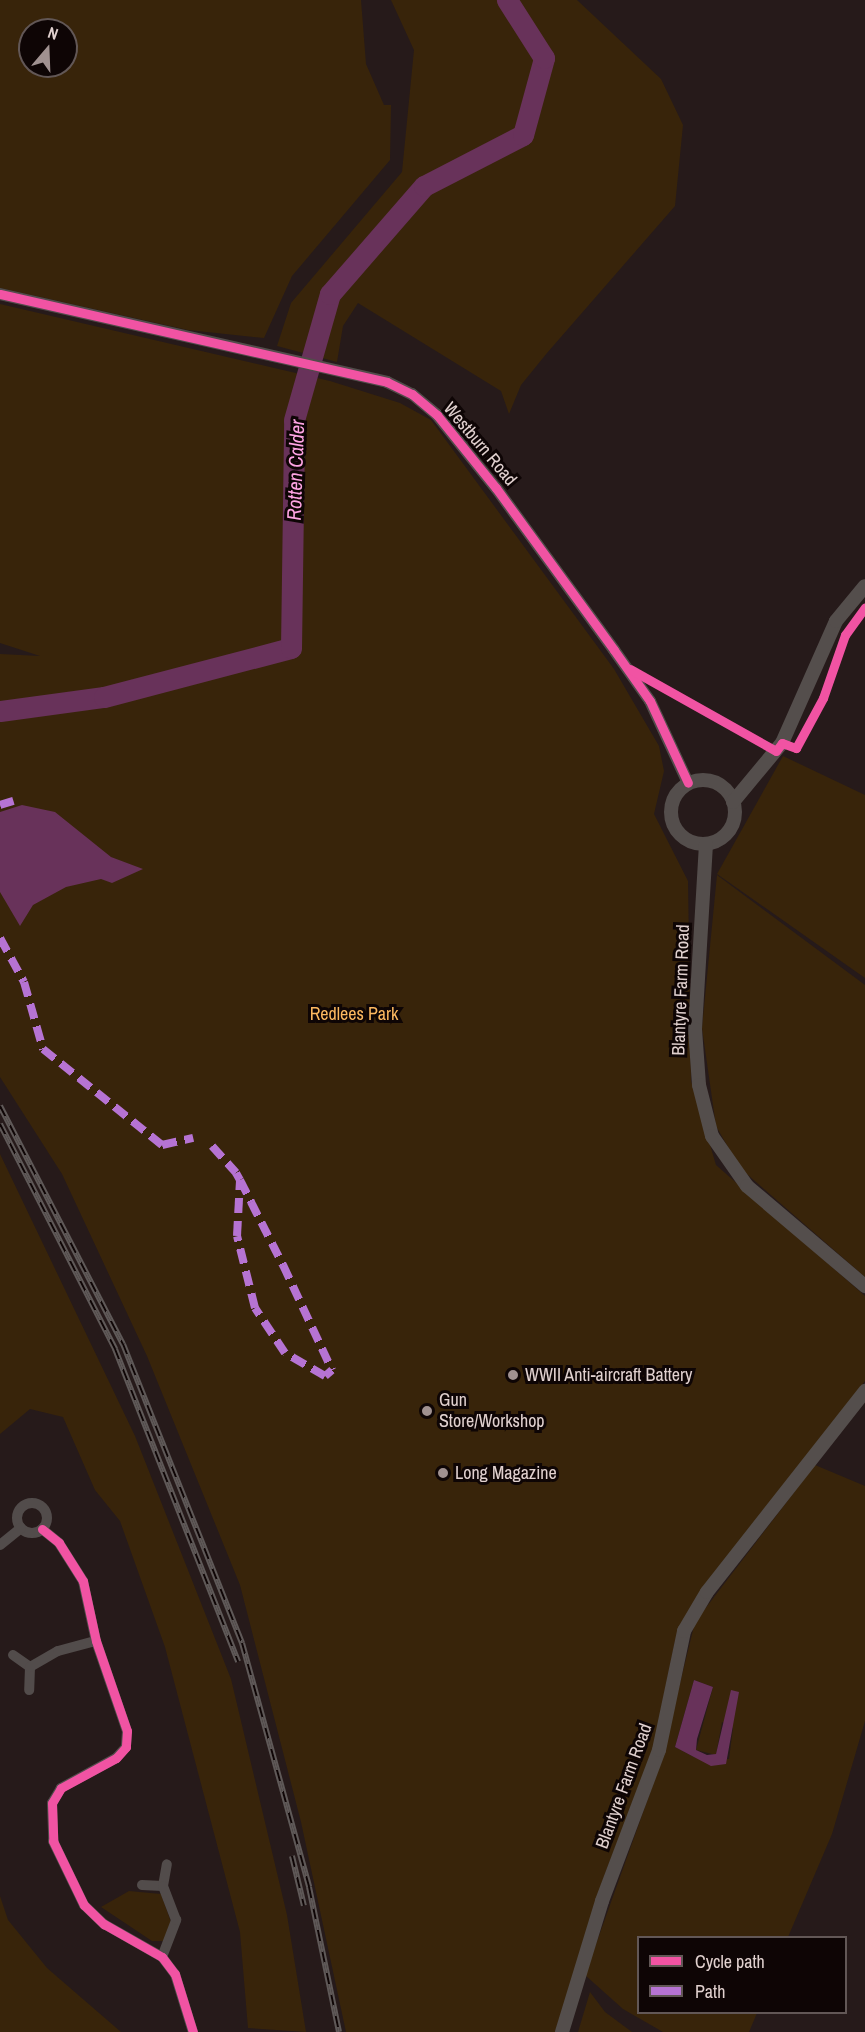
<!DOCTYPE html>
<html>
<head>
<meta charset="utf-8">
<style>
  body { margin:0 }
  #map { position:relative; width:865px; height:2032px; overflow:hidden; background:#261a1a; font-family:"Archivo Narrow",sans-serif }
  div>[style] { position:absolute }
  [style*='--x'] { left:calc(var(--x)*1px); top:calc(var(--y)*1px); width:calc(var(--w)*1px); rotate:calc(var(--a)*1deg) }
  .green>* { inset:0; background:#38240a }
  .water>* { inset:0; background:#68325a }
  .river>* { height:21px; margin:-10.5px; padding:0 10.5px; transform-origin:10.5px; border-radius:10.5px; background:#68325a }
  .minor>* { height:10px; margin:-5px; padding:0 5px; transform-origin:5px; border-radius:5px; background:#524c4b }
  .minor>.ring { margin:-5px; padding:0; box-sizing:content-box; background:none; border:10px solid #524c4b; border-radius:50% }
  .tertiary>* { height:12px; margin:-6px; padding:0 6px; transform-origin:6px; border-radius:6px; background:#524c4b }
  .secondary>* { height:14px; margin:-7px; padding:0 7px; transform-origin:7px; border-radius:7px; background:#544e4c }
  .secondary>.ring { margin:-7px; padding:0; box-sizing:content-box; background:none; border:14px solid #544e4c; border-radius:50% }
  .rail>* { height:6px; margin-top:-3px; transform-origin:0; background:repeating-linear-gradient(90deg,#0e0505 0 11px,#5f5958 0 22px); box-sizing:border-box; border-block:2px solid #5f5958 }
  .quiet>* { height:8px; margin-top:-4px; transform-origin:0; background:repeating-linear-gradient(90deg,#b673d3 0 15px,transparent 0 23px) }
  .cycleway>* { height:9px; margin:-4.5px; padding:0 4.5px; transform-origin:4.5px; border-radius:4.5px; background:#f153a3 }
  .dots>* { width:16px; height:16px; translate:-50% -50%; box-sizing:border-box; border:3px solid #0e0505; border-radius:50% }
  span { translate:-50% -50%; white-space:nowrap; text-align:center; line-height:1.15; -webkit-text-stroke:6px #0e0505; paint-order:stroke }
  .street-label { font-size:18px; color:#e1d1cf }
  .park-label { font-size:18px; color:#fdb960 }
  .poi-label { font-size:18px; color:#e1d1cf }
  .left { translate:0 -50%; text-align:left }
  .water-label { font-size:20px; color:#fea4e3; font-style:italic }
  .legend { position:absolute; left:637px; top:1936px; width:210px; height:78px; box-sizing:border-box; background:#0e0505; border:2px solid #625756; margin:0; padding:8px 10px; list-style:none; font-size:18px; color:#e1d1cf }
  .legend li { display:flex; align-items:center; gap:12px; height:30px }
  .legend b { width:30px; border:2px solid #625756 }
  .north { position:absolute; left:18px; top:18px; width:60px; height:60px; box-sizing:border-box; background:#0e0505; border:2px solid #625756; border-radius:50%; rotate:19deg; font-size:16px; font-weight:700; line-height:24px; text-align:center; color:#e1d1cf }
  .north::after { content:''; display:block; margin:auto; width:21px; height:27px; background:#a09190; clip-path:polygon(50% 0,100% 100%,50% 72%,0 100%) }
</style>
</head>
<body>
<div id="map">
  <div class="green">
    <i style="clip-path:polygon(evenodd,0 0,361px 0,366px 64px,384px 105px,391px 105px,390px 160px,292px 276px,264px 338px,188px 330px,0 288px,0 0,30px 30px,66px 30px,66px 66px,30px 66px,30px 30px)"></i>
    <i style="clip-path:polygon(391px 0,577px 0,661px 79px,683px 125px,675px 206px,547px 353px,521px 385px,509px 414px,501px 391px,358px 303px,343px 326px,337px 362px,277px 346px,291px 303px,402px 172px,414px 50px)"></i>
    <i style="clip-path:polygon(0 304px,330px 381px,400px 403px,431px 420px,614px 669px,659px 746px,664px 771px,654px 814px,688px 881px,691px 1081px,716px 1165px,865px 1296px,865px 1381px,703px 1588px,675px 1641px,652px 1753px,605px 1874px,555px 2032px,346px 2032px,301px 1822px,240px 1585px,147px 1356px,62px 1174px,0 1077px,0 654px,40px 656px,0 643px)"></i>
    <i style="clip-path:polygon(783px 756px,865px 795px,865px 978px,717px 874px)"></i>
    <i style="clip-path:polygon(717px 875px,865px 985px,865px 1277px,740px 1168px,716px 1126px,702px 1028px)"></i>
    <i style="clip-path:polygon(0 1154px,135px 1436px,231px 1679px,287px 1915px,306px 2032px,248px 2028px,240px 1932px,165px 1647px,120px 1521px,95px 1490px,63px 1417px,30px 1409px,0 1434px)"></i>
    <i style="clip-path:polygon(evenodd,815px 1465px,865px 1486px,865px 1721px,832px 1834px,788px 1937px,638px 1938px,638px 2012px,757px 2013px,749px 2032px,663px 2032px,623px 2009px,585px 1975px,660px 1765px,695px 1622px,815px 1465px,694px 1680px,713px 1687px,696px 1750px,716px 1755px,722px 1722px,733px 1728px,729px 1759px,694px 1757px,675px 1747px,694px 1680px)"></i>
    <i style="clip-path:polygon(129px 1891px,161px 1894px,172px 1925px,165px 1941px,152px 1941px,101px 1907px)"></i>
    <i style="clip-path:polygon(0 1896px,8px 1920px,47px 1968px,121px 2032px,0 2032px)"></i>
    <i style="clip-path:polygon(590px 1992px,605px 2012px,632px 2032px,578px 2032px)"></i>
  </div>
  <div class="water">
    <i style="clip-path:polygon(22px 805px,55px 812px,111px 857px,143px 869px,112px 883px,101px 879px,66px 887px,33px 905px,20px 926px,0 892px,0 812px)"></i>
    <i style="clip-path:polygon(694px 1680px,713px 1687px,697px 1739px,696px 1750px,707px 1755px,716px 1754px,731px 1690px,739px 1692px,726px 1764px,711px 1766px,675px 1747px)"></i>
  </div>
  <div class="river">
    <i style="--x:0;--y:711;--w:105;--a:-7.7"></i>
    <i style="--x:104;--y:697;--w:193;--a:-14.7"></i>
    <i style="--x:291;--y:648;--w:228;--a:-89.2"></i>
    <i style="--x:294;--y:420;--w:131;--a:-74.1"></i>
    <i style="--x:330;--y:294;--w:143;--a:-49"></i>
    <i style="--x:424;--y:186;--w:111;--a:-27.3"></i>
    <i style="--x:523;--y:135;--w:80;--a:-74.7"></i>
    <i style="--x:544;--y:58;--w:69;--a:-122.5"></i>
  </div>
  <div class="minor">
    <i class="ring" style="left:17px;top:1503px;width:20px;height:20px"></i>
    <i style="--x:42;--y:1529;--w:22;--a:39"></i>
    <i style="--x:59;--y:1543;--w:45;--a:57.7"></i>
    <i style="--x:83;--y:1581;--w:61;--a:77.8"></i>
    <i style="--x:96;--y:1641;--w:95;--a:71"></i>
    <i style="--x:127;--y:1731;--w:16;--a:94"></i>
    <i style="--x:126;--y:1747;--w:15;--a:132"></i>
    <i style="--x:116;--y:1758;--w:63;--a:151.4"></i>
    <i style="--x:61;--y:1788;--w:17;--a:121"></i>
    <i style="--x:52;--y:1803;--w:38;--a:88"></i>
    <i style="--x:53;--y:1841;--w:71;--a:64.2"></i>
    <i style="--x:84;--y:1905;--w:28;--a:44"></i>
    <i style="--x:104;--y:1924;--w:67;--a:29.6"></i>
    <i style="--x:162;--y:1957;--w:21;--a:53"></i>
    <i style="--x:175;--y:1974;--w:61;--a:72.8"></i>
    <i style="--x:0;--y:1545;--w:27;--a:-39"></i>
    <i style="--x:13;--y:1655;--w:21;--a:35"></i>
    <i style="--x:30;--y:1667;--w:23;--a:92"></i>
    <i style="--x:30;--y:1667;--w:32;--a:-30"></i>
    <i style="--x:58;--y:1651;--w:39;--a:-15"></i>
    <i style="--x:142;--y:1885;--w:21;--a:3"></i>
    <i style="--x:163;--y:1886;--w:22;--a:-80"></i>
    <i style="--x:162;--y:1957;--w:40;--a:-69"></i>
    <i style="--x:176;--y:1920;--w:36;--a:-111"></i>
  </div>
  <div class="tertiary">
    <i style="--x:0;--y:294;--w:397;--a:12.8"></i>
    <i style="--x:387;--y:382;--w:28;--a:26"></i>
    <i style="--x:412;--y:394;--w:33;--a:40"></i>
    <i style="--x:437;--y:415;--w:94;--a:51.1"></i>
    <i style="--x:496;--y:488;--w:200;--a:53.9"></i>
    <i style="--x:614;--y:650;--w:62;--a:54.8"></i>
    <i style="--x:650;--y:701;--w:90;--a:65.1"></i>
  </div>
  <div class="secondary">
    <i class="ring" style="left:671px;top:780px;width:50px;height:50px"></i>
    <i style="--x:733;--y:802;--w:77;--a:-50.3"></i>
    <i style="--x:782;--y:743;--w:133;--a:-66.1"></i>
    <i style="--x:836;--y:621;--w:45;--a:-50.4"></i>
    <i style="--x:706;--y:844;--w:185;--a:93.4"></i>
    <i style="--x:695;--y:1029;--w:56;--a:85.9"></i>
    <i style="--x:699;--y:1085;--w:53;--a:75.7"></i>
    <i style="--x:712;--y:1136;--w:61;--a:55"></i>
    <i style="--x:747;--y:1186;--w:155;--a:40.3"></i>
    <i style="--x:562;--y:2032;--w:137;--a:-73"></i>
    <i style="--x:602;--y:1901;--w:161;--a:-69.3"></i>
    <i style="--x:659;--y:1750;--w:122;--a:-78.1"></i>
    <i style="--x:684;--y:1631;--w:45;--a:-59.5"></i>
    <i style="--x:707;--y:1592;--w:256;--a:-51.8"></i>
  </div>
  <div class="rail">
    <i style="--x:0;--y:1106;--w:268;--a:62.7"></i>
    <i style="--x:123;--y:1344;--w:322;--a:68.3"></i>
    <i style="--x:242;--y:1643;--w:253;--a:74.6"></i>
    <i style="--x:309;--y:1887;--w:148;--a:78.3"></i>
    <i style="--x:0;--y:1124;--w:253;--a:62.9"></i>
    <i style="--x:115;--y:1349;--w:336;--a:68.5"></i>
    <i style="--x:292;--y:1856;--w:51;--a:76.5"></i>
  </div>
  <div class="quiet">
    <i style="--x:0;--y:805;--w:14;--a:-17"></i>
    <i style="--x:0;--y:938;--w:50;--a:61.4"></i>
    <i style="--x:24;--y:982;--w:70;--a:74.2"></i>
    <i style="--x:43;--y:1049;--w:153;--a:38.9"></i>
    <i style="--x:162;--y:1145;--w:32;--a:-13"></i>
    <i style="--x:212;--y:1146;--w:36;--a:48"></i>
    <i style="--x:236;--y:1173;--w:8;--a:60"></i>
    <i style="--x:240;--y:1180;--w:25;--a:63"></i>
    <i style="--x:251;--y:1202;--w:71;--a:63.1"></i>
    <i style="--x:283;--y:1265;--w:116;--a:65"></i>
    <i style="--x:332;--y:1370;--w:9;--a:139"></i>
    <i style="--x:325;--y:1376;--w:46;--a:-150.1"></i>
    <i style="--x:285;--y:1353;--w:54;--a:-123.7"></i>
    <i style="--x:255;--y:1308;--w:74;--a:-104"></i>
    <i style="--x:237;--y:1236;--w:56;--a:-86.9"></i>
  </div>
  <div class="cycleway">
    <i style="--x:0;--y:294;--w:397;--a:12.8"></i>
    <i style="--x:387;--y:382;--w:28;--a:26"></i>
    <i style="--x:412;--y:394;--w:33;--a:40"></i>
    <i style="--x:437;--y:415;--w:94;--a:51.1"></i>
    <i style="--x:496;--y:488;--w:200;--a:53.9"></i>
    <i style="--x:614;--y:650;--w:62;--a:54.8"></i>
    <i style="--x:650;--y:701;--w:90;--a:65.1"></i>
    <i style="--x:630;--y:669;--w:167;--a:29.3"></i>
    <i style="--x:776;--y:751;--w:10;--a:-53"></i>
    <i style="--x:782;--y:743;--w:15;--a:20"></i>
    <i style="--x:796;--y:748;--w:57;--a:-61.6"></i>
    <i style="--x:823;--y:698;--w:67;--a:-70.8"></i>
    <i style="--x:845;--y:635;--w:34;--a:-54"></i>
    <i style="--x:42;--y:1529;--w:22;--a:39"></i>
    <i style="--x:59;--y:1543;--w:45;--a:57.7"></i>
    <i style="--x:83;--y:1581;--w:61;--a:77.8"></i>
    <i style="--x:96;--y:1641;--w:95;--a:71"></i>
    <i style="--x:127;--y:1731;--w:16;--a:94"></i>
    <i style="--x:126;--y:1747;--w:15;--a:132"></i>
    <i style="--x:116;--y:1758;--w:63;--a:151.4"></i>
    <i style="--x:61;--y:1788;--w:17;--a:121"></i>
    <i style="--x:52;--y:1803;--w:38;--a:88"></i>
    <i style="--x:53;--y:1841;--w:71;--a:64.2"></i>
    <i style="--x:84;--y:1905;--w:28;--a:44"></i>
    <i style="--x:104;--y:1924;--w:67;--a:29.6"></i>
    <i style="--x:162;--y:1957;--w:21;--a:53"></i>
    <i style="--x:175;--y:1974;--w:61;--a:72.8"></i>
  </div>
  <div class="dots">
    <i style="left:513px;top:1375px;background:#a09190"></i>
    <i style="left:427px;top:1411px;background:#a09190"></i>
    <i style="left:443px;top:1473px;background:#a09190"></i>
  </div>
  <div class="street-label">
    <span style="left:480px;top:444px;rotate:50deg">Westburn Road</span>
    <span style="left:681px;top:990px;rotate:-88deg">Blantyre Farm Road</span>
    <span style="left:624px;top:1786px;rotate:-70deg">Blantyre Farm Road</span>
  </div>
  <div class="park-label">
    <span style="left:354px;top:1014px">Redlees Park</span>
  </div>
  <div class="poi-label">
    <span class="left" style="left:525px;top:1375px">WWII Anti-aircraft Battery</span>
    <span class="left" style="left:439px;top:1411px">Gun<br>Store/Workshop</span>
    <span class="left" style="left:455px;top:1473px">Long Magazine</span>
  </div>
  <div class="water-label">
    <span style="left:295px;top:470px;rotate:-88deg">Rotten Calder</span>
  </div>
  <ul class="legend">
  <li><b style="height:8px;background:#f153a3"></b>Cycle path</li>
  <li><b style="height:8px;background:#b673d3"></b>Path</li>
  </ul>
  <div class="north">N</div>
</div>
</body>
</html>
